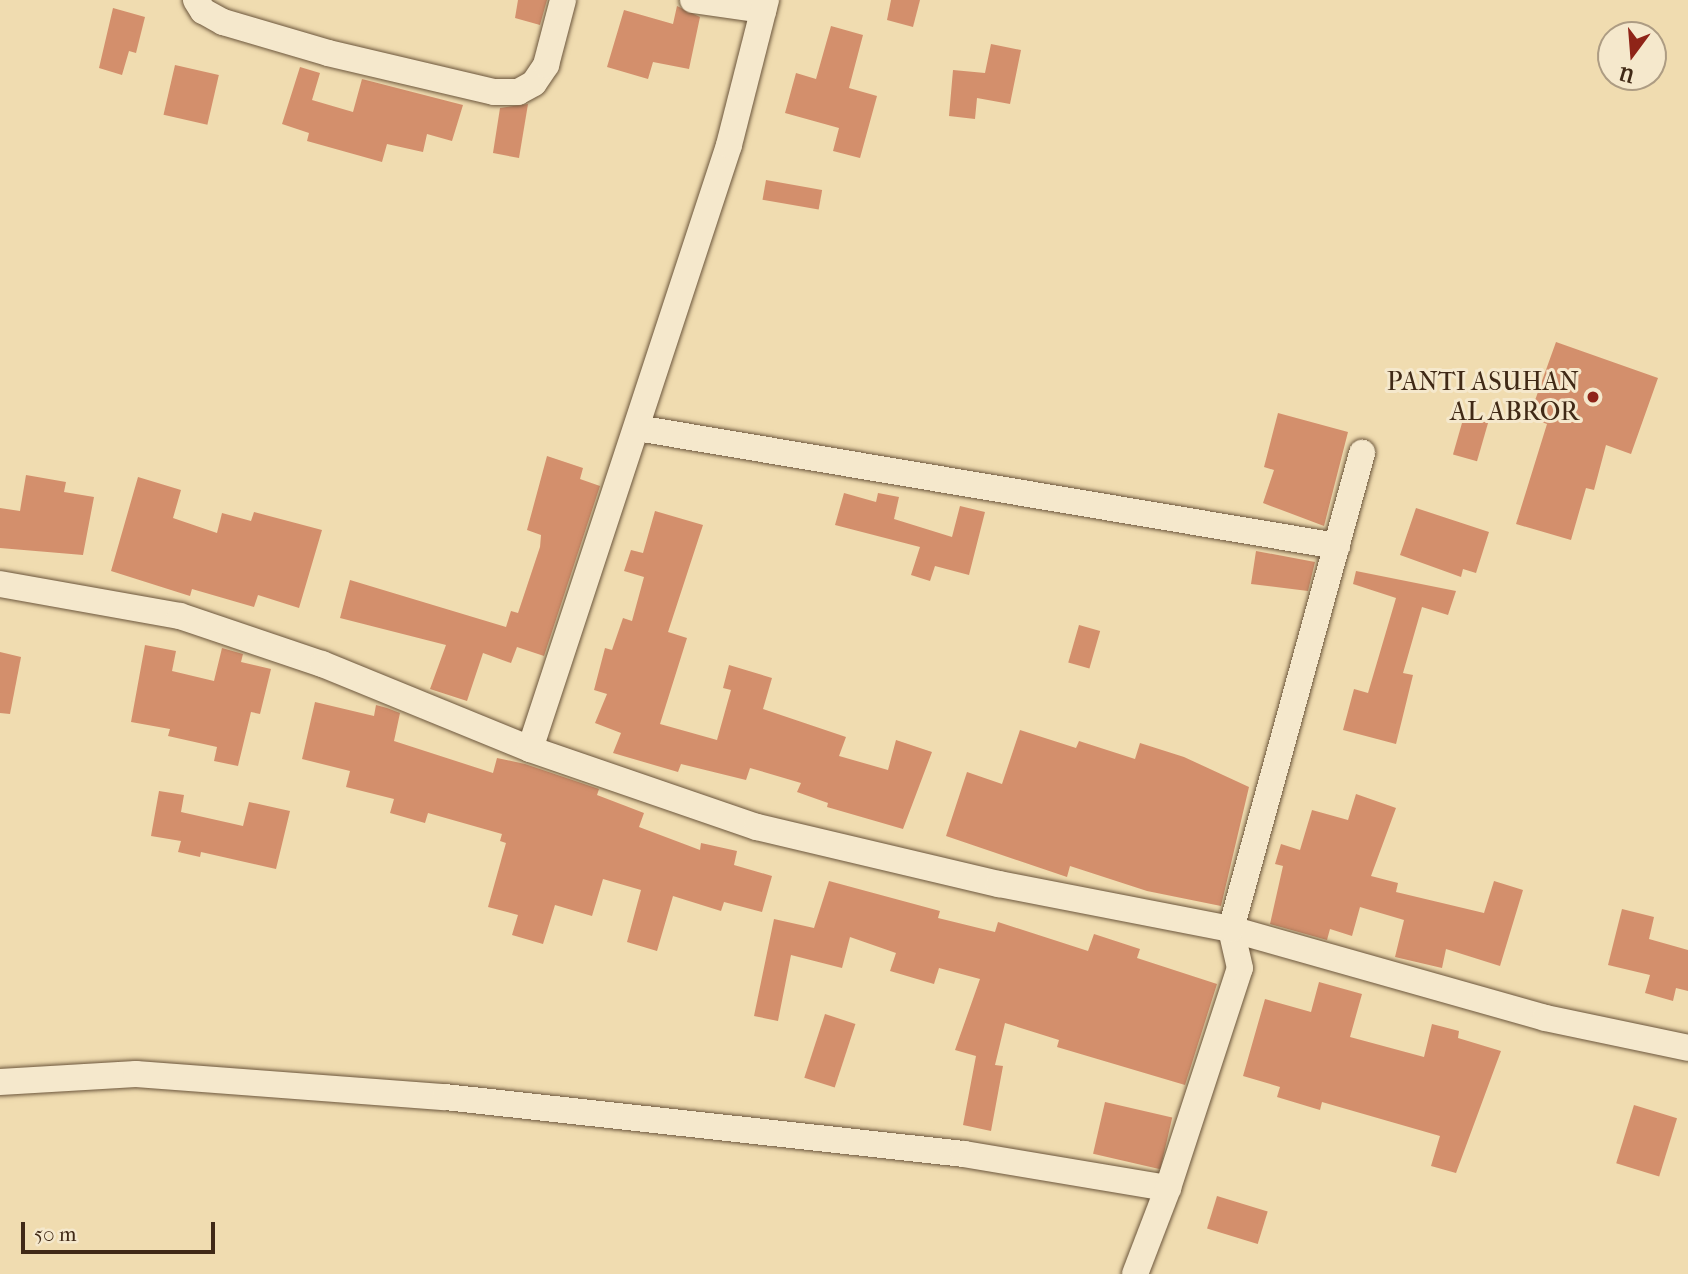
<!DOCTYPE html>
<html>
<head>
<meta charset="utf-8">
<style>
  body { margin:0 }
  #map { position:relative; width:1688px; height:1274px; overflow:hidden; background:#f0dcb0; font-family:"IM FELL French Canon",serif }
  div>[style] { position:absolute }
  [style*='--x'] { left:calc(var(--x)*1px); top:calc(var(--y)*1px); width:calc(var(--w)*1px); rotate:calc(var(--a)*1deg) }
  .building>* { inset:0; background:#d38f6c; transform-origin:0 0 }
  .roads { filter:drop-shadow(0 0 2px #6c563c) drop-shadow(0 0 2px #6c563c) }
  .street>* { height:26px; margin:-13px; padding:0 13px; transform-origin:13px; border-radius:13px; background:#f5e8cc }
  .dots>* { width:19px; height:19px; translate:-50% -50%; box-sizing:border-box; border:4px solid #f5e8cc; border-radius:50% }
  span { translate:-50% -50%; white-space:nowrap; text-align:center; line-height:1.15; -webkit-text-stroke:6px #f5e8cc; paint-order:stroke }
  .poi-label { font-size:26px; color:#402916 }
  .right { translate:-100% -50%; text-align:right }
  .north { position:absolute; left:1597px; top:21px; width:70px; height:70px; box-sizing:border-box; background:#f5e8cc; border:2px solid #ad9c83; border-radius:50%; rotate:196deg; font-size:19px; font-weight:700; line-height:28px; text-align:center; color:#402916 }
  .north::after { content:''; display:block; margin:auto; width:24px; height:32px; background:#8f2418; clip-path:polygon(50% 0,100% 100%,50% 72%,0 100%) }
  .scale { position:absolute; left:21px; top:1222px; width:194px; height:32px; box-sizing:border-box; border:4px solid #402916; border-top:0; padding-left:9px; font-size:21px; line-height:24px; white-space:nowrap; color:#402916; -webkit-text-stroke:5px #f5e8cc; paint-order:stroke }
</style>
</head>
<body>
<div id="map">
  <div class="building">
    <i style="clip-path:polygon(518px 0,547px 0,540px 25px,515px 18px)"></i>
    <i style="clip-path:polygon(891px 0,920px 0,913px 27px,887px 20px)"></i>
    <i style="clip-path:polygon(677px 6px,700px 17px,689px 69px,653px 62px,648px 79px,607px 67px,624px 10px,673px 24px)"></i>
    <i style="clip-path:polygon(113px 8px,145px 17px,136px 53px,129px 51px,122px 75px,99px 68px)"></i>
    <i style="clip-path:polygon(831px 26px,863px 35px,849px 88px,877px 96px,860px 158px,833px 151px,839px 128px,785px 113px,796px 73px,816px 79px)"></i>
    <i style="clip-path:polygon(991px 44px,1021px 50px,1010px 104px,977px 98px,975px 119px,949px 116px,953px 70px,985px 73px)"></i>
    <i style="left:175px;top:65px;width:45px;height:51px;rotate:13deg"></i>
    <i style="clip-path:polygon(300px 67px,320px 73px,312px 100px,353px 112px,362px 79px,463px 105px,452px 141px,427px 134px,423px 152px,387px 144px,382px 162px,307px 141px,309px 133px,282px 124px)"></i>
    <i style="clip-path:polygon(528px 104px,519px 158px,493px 153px,500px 108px)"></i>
    <i style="left:766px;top:180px;width:57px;height:20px;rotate:10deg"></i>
    <i style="clip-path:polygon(1556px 342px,1658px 378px,1631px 454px,1606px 445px,1594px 490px,1586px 488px,1571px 540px,1516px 524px,1547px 424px,1529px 417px)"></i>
    <i style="clip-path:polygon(1278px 413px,1348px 432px,1324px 526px,1263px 503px,1274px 470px,1264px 467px)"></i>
    <i style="left:1464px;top:416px;width:25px;height:40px;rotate:16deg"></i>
    <i style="clip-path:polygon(547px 456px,583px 468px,580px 479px,600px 486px,544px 656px,517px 647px,511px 663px,483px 653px,467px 701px,430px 689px,446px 645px,340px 618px,350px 580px,506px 627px,511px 611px,518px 613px,540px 547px,541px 535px,527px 530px)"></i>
    <i style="clip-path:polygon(26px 475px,66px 482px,64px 492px,94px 497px,83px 555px,0 548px,0 508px,20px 511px)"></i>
    <i style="clip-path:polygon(138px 477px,181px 490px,173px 518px,217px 533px,222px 513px,251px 521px,254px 512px,322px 530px,299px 608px,258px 595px,254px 607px,192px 589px,190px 596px,111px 571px)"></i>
    <i style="clip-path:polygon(844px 493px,876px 502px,878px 493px,899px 497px,894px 519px,952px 537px,960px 506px,985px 512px,969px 575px,935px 566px,930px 581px,911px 575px,920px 547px,835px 525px)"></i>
    <i style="clip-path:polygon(1416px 508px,1489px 532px,1476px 573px,1463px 569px,1461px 577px,1400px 555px)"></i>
    <i style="clip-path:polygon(655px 511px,703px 525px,668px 632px,687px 638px,660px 724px,717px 740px,731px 690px,723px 688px,729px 665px,772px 678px,763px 709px,846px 737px,839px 756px,888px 770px,896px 740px,932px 752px,903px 829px,827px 807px,828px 803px,797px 792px,801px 783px,750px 768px,746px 780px,681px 764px,678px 772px,613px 753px,621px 733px,595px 723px,607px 694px,594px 690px,605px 648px,612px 650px,623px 618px,632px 621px,644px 577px,624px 571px,631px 550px,643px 553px)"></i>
    <i style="clip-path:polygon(1256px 551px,1315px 562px,1308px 591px,1251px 584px)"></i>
    <i style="clip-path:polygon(1356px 571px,1456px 591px,1448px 615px,1422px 607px,1403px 673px,1413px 675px,1396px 744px,1343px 730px,1354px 689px,1368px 693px,1396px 598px,1353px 584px)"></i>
    <i style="left:1079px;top:625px;width:22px;height:39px;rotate:16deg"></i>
    <i style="clip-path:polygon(145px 645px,176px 651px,172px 671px,214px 681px,222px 648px,243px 654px,241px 662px,271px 669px,260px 714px,251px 712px,238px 766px,214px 761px,217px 747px,168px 736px,170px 729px,131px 722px)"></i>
    <i style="clip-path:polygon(0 652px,21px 657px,10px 714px,0 713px)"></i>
    <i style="clip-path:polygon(315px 702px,374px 716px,376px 705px,387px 708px,400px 713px,394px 741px,493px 773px,497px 758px,525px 764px,599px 789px,597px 795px,644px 813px,639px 827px,700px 850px,701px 843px,737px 851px,734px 865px,772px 876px,762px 912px,724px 902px,721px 911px,673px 896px,657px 951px,627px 942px,641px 890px,603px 879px,592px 916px,555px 905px,543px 944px,512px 935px,518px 915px,488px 907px,506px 843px,500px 841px,502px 834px,428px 813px,425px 823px,390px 813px,394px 799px,346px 787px,350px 771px,302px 759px)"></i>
    <i style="clip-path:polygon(1020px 730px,1076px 748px,1079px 741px,1135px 759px,1140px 743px,1184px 757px,1249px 787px,1221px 906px,1147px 891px,1070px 866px,1067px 877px,946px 836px,967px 772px,1002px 784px)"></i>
    <i style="clip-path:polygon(159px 791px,184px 795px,181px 812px,243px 826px,249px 802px,290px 811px,276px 869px,201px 852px,200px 857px,178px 852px,181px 841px,151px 836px)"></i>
    <i style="clip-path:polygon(1356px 794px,1396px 808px,1371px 876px,1398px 883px,1396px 892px,1484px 913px,1494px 881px,1523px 890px,1500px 966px,1446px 949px,1442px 968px,1395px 957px,1404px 920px,1360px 907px,1352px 936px,1330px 929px,1327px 940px,1270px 924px,1283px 866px,1275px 864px,1281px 844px,1300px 850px,1312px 810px,1348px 820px)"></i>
    <i style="clip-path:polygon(829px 881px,940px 911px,938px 918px,995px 932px,998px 922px,1088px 951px,1094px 934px,1140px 949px,1137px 958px,1217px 984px,1185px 1085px,1057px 1047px,1059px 1040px,1005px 1023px,995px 1065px,1003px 1066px,991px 1131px,963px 1125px,976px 1056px,955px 1050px,980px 979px,939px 968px,934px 984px,890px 971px,896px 953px,850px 937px,842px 968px,791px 955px,778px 1021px,754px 1016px,774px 919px,814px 928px)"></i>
    <i style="clip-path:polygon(1622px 909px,1654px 917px,1649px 939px,1688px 950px,1688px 991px,1676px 988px,1673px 1001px,1645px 993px,1650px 975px,1608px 965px)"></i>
    <i style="clip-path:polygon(1319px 982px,1362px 994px,1350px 1037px,1424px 1057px,1432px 1024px,1459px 1031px,1458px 1038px,1501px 1051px,1456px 1173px,1431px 1166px,1440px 1136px,1322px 1102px,1320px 1110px,1277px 1097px,1280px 1087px,1243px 1076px,1265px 999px,1311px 1012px)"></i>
    <i style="left:825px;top:1014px;width:32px;height:67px;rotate:18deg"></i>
    <i style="left:1105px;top:1102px;width:69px;height:53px;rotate:13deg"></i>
    <i style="left:1634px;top:1105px;width:45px;height:61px;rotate:17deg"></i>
    <i style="left:1217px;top:1196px;width:53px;height:34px;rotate:17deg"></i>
  </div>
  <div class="roads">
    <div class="street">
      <i style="--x:196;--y:0;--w:13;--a:58"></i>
      <i style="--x:203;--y:11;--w:23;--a:29"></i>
      <i style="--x:223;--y:22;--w:109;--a:16.4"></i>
      <i style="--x:328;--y:53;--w:171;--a:13.2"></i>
      <i style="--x:494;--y:92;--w:24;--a:0"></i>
      <i style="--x:518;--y:92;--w:18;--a:-29"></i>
      <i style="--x:534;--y:83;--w:22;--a:-56"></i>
      <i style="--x:546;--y:65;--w:67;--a:-75.3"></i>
      <i style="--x:693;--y:0;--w:71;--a:8.1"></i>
      <i style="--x:637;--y:428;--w:710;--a:9.57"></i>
      <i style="--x:0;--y:584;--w:183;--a:10.1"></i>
      <i style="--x:180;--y:616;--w:150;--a:18.7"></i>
      <i style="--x:322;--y:664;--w:225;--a:22.2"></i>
      <i style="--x:530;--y:749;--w:240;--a:19"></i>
      <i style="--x:757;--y:827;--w:249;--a:13.3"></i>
      <i style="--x:999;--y:884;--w:236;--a:11"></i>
      <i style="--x:1231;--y:929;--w:326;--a:15.8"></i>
      <i style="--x:1545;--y:1018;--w:146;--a:11.8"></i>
      <i style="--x:530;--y:749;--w:636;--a:-71.76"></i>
      <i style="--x:729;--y:145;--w:150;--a:-75.7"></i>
      <i style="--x:0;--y:1082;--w:136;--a:-3.4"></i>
      <i style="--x:136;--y:1074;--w:310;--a:4.3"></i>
      <i style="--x:445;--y:1097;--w:522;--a:6.27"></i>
      <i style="--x:964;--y:1154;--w:207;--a:9.5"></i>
      <i style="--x:1135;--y:1274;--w:92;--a:-69"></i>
      <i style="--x:1168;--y:1188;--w:231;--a:-71.9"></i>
      <i style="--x:1240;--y:968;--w:40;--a:-103"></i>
      <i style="--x:1231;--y:929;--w:494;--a:-74.6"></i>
    </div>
  </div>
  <div class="dots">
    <i style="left:1593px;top:397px;background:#8f2418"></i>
  </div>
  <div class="poi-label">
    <span class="right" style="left:1579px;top:397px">PANTI ASUHAN<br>AL ABROR</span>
  </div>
  <div class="north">U</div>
  <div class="scale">50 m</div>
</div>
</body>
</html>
